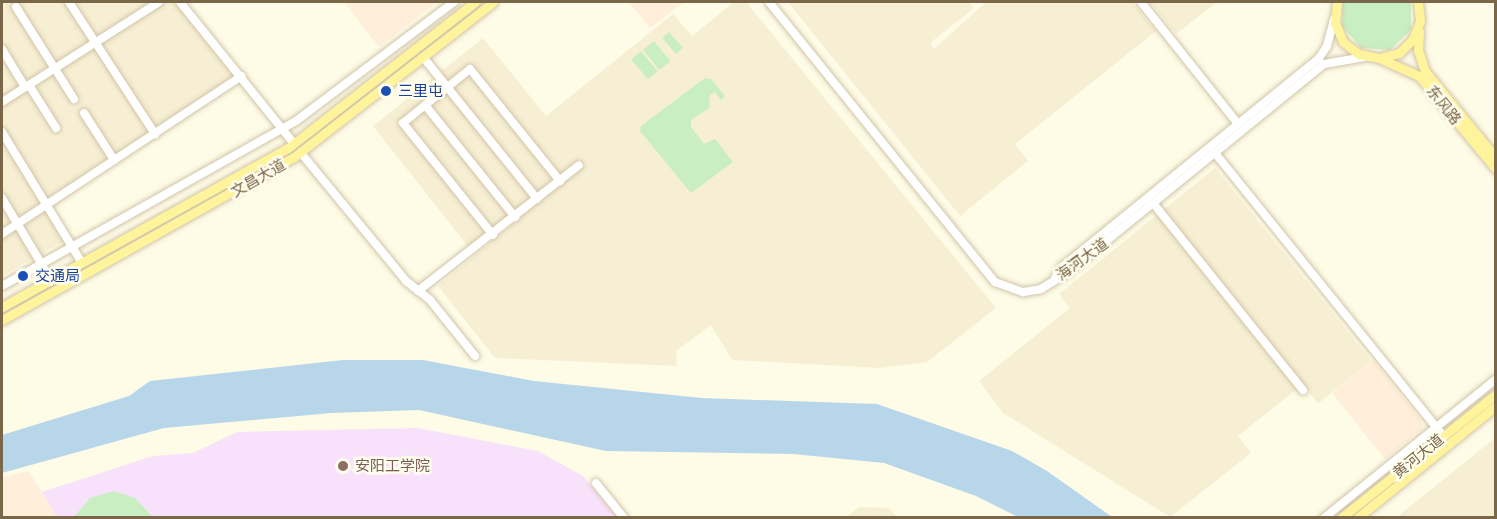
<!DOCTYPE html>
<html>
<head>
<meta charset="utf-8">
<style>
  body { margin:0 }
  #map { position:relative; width:1497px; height:519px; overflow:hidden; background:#fefbe6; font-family:Quicksand,"Noto Sans SC",sans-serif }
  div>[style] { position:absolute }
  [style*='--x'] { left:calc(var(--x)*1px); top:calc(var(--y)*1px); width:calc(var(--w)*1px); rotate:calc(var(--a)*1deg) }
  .residential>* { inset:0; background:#f7efd3; transform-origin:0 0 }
  .commercial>* { inset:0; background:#ffeed9 }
  .education>* { inset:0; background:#f8e2fb }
  .green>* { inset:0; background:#c9eec2; transform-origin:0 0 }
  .water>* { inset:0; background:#b8d6ea }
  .roads { filter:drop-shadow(0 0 2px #d1c5aa) drop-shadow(0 0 2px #d1c5aa) }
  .minor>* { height:8px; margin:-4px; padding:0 4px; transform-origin:4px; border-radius:4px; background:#fff }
  .major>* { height:9px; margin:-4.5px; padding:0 4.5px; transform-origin:4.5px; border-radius:4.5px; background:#fff39c }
  .dots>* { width:16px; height:16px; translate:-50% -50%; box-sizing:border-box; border:3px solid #fffdee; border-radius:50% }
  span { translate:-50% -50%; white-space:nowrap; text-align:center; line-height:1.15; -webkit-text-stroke:5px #fffdee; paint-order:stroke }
  .transit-label { font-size:15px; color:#164399 }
  .left { translate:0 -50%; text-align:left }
  .street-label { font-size:15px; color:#7a6648 }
  .education-label { font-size:15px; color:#785e54 }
  .frame { position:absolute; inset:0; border:3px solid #7a6648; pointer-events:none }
</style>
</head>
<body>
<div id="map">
  <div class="residential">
    <i style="clip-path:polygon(2px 2px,174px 2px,235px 77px,43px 201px,67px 239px,2px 276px)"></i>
    <i style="clip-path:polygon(734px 2px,746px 2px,996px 308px,927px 362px,880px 368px,732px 360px,711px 325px,676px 351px,677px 366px,495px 358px,438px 286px,584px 165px,580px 160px,470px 249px,373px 126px,483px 38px,546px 116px,673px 14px,692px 36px)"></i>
    <i style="clip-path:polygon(788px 2px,969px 2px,974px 8px,930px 43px,934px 49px,986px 2px,1132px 2px,1156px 31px,1015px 144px,1028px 161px,960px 216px)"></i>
    <i style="clip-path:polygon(1150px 2px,1217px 2px,1176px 34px)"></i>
    <i style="left:1215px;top:168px;width:248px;height:68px;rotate:51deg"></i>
    <i style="clip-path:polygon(1157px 215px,1298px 388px,1238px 436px,1251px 453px,1170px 517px,1003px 413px,979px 381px,1070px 308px,1059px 294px)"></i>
    <i style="clip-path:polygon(1495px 438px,1495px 517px,1397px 517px)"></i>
    <i style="clip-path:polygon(859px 507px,889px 508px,897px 517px,846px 517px)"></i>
  </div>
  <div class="commercial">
    <i style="clip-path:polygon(344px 2px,437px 2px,379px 47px)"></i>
    <i style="clip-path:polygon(629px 2px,684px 2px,650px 28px)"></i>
    <i style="clip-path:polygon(1373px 360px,1420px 419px,1423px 428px,1385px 459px,1332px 393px)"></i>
    <i style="clip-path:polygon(28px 471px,42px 492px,57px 517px,2px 518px,2px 478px)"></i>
  </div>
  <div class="education">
    <i style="clip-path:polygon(418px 428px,538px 451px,583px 476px,617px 517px,57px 518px,42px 492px,153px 456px,193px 453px,237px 432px)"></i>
  </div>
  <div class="green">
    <i style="clip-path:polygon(1343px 2px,1411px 2px,1411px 30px,1390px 50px,1361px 48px,1342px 26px)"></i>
    <i style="left:669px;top:32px;width:21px;height:9px;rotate:49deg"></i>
    <i style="left:654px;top:41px;width:26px;height:14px;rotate:51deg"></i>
    <i style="left:641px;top:51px;width:26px;height:13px;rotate:50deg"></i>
    <i style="clip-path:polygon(705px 78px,711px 79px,725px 96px,721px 100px,715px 92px,710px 95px,709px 108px,691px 120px,691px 127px,704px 144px,715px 139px,733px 162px,691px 193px,640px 131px,641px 126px)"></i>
    <i style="clip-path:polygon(114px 491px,135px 498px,153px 517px,74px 517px,90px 498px)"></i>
  </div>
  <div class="water">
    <i style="clip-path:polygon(343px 360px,423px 360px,534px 381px,702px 398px,877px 404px,1012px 451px,1047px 471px,1112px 517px,1018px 517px,976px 496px,884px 463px,793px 454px,606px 451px,419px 410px,331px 413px,164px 428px,2px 473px,2px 435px,129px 396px,150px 381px)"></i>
  </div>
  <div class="roads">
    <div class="minor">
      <i style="--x:69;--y:2;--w:158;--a:56.9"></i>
      <i style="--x:180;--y:2;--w:182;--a:51.2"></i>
      <i style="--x:769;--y:2;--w:360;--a:51.1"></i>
      <i style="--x:995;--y:282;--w:30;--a:20"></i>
      <i style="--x:1023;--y:292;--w:18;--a:-9"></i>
      <i style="--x:1041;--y:289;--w:31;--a:-32"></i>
      <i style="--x:1067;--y:273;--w:331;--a:-39.1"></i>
      <i style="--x:1324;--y:64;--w:41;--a:-9.9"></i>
      <i style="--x:1141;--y:2;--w:156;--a:51.5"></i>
      <i style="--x:16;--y:7;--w:109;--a:57.8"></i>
      <i style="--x:2;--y:49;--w:44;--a:58.8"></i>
      <i style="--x:423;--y:57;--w:182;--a:51.2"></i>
      <i style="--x:29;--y:85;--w:51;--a:57.9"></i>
      <i style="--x:2;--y:102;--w:186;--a:-32.5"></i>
      <i style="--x:425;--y:105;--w:144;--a:51.2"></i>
      <i style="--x:84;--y:113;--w:56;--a:57.4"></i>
      <i style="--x:2;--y:132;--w:153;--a:58.6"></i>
      <i style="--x:301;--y:153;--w:166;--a:50.6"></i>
      <i style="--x:406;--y:281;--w:31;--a:38"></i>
      <i style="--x:430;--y:300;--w:72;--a:51.2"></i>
      <i style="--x:1215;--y:153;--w:363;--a:51.1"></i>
      <i style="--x:2;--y:198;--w:96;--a:59.1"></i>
      <i style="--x:1153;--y:203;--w:240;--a:51.3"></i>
      <i style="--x:2;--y:234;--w:287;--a:-33.4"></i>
      <i style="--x:493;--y:235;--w:144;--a:-128.8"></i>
      <i style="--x:403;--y:123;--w:86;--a:-38.9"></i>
      <i style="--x:470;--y:69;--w:144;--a:51.2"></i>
      <i style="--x:1055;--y:278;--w:13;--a:-58"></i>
      <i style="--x:1062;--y:267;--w:331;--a:-39.1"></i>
      <i style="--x:1319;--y:58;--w:14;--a:-56"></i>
      <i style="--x:1327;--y:46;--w:28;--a:-75"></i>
      <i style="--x:2;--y:286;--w:337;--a:-29.3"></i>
      <i style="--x:296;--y:121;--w:198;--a:-37"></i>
      <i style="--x:418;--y:291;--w:204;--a:-38"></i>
      <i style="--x:596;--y:483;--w:45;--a:51.3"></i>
      <i style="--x:1324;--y:518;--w:221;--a:-38.9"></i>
    </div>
    <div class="major">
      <i style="--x:1337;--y:2;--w:21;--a:95"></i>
      <i style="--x:1335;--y:23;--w:21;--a:67"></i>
      <i style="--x:1343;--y:42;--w:20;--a:37"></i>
      <i style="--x:1359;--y:54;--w:20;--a:11"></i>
      <i style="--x:1379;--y:58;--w:21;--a:-14"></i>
      <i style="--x:1399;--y:53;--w:20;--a:-45"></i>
      <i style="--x:1413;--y:39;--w:19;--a:-69"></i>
      <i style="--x:1420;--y:21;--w:19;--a:-96"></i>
      <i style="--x:1419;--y:31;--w:19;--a:93"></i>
      <i style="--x:1418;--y:50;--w:22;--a:72"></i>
      <i style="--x:1425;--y:71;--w:112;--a:50.8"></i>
      <i style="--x:1379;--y:58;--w:44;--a:24.2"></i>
      <i style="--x:1419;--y:76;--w:121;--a:50.4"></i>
      <i style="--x:2;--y:307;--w:327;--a:-29.1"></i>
      <i style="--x:288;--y:148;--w:237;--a:-38"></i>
      <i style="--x:2;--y:320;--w:334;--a:-29.2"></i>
      <i style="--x:294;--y:157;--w:252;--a:-37.9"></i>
      <i style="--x:1341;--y:518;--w:198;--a:-38.7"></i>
      <i style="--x:1357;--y:518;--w:179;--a:-38.9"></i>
    </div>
  </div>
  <div class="dots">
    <i style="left:386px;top:91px;background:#1a4fb4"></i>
    <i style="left:23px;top:276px;background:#1a4fb4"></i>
    <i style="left:343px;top:466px;background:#8d6e63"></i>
  </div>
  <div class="transit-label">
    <span class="left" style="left:398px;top:91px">三里屯</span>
    <span class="left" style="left:35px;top:276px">交通局</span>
  </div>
  <div class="street-label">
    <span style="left:1444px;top:105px;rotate:51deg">东风路</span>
    <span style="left:258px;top:178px;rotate:-30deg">文昌大道</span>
    <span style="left:1082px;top:259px;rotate:-36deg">海河大道</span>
    <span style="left:1418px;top:456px;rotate:-39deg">黄河大道</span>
  </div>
  <div class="education-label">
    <span class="left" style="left:355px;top:466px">安阳工学院</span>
  </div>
  <div class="frame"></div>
</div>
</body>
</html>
